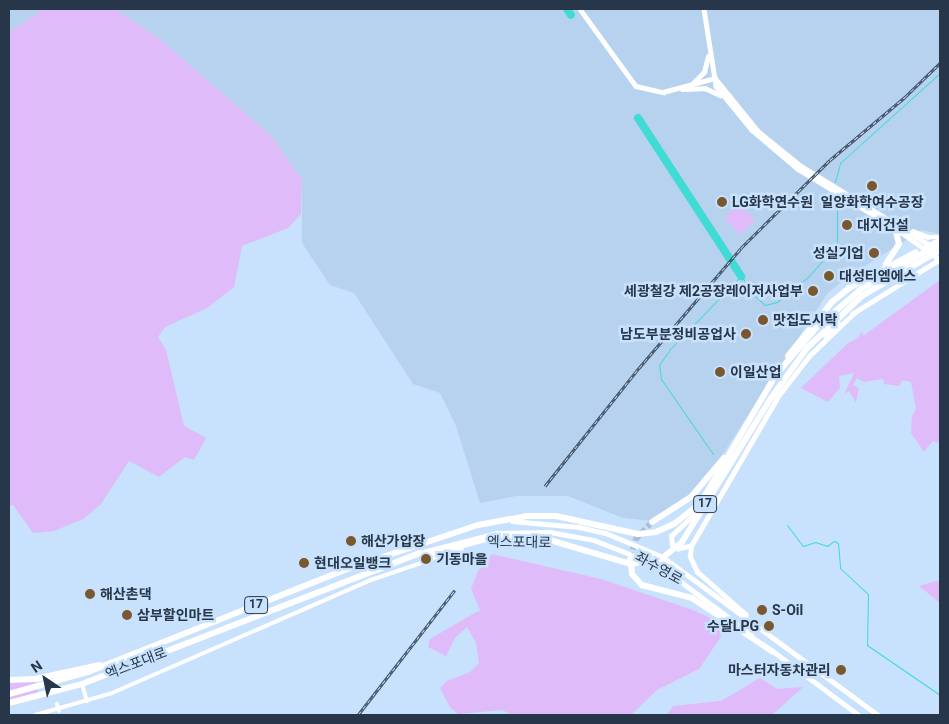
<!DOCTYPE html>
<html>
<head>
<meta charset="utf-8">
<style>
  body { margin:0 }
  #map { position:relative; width:949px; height:724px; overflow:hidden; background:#c8e1fc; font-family:Roboto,"Noto Sans KR",sans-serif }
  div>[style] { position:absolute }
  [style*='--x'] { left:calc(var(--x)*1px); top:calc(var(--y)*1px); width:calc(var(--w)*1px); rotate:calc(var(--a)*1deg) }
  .built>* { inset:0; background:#b6d2ef }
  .green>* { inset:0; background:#dfbbfa; transform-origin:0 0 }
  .stream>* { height:1px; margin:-0.5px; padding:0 0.5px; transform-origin:0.5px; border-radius:0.5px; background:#3fdbd4 }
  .river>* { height:8px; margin:-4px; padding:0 4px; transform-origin:4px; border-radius:4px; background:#3fdbd4 }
  .trunk-tunnel>* { height:6px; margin-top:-3px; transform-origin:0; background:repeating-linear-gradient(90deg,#a8bfd8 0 6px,transparent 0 9px) }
  .minor>* { height:4px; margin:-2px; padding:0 2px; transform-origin:2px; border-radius:2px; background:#fff }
  .tertiary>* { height:4.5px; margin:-2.25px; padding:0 2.25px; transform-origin:2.25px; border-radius:2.25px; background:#fff }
  .trunk>* { height:6px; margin:-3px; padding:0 3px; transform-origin:3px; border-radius:3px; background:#fff }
  .rail>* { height:3px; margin-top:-1.5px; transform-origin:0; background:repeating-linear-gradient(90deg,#c8e1fc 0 4px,#3c4d61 0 8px); box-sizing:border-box; border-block:1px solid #3c4d61 }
  .dots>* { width:14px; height:14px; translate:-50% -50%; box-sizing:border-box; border:2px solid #c8e1fc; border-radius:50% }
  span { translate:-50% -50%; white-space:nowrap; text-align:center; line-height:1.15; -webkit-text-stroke:5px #c8e1fc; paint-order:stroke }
  .shield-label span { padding:1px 4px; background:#c8e1fc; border:1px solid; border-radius:4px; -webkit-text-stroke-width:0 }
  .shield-label { font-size:12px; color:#273749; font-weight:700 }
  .poi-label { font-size:14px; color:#273749; font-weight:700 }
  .left { translate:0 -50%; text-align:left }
  .right { translate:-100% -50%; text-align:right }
  .street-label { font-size:14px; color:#273749 }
  .frame { position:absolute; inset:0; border:10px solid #273749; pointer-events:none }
  .north { position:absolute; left:20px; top:654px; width:50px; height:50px; -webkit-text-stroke:4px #c8e1fc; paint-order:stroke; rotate:326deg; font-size:14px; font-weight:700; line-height:20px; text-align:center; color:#273749 }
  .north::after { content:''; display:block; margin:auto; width:18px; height:22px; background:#273749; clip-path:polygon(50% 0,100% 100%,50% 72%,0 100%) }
</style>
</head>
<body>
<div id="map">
  <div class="built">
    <i style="clip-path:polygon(9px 9px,44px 9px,9px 32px)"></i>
    <i style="clip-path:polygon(115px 9px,940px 9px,940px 234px,922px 230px,846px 278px,827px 294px,700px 489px,654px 521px,623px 518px,568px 496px,516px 496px,480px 503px,456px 426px,440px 393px,413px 384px,354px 293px,330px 285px,302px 243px,302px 180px,272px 137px,160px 39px)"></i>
  </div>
  <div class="green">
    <i style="clip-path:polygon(44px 9px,115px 9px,160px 39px,272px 137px,302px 180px,301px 214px,288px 228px,242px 246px,234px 287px,207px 308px,165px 327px,158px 337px,166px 350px,184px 426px,206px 438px,194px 460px,185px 457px,159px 477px,129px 461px,101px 504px,83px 519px,54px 531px,33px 533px,13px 505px,9px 506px,9px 32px)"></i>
    <i style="left:739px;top:204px;width:23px;height:21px;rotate:45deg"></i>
    <i style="clip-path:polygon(940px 280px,940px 443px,933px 441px,924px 452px,911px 433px,912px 416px,916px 409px,911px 382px,902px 380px,899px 386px,884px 384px,883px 379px,864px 382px,857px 378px,853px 385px,859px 388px,856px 403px,849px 391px,844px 394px,854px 373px,839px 376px,840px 388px,828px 402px,801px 388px,848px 343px,858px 338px,862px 331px,863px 336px)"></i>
    <i style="clip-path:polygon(492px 554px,601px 579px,693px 610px,728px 626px,699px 669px,657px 690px,631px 715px,511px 715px,503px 710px,458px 714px,450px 707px,440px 688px,447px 681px,470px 672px,479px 663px,476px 643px,467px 627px,455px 638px,446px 656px,428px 647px,430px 639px,480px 610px,471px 589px,478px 571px)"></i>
    <i style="clip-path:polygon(940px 580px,940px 603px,919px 586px)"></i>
    <i style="clip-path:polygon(760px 678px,777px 689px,803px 687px,772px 715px,667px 715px,673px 706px,721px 701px)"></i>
    <i style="clip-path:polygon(35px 679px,39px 697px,9px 706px,9px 680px)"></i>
  </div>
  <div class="stream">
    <i style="--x:835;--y:182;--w:20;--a:-75"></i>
    <i style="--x:840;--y:163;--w:135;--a:-42"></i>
    <i style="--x:713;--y:454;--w:91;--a:-124.7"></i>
    <i style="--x:661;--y:379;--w:14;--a:-98"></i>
    <i style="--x:659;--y:365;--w:19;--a:-55"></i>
    <i style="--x:670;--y:349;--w:102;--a:-45.8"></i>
    <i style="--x:741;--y:276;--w:26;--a:54"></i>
    <i style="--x:756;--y:297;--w:12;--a:42"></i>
    <i style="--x:765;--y:305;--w:12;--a:-14"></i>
    <i style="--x:777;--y:302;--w:40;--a:-39"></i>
    <i style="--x:808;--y:277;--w:44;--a:-48.7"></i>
    <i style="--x:837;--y:244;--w:46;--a:-90"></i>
    <i style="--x:787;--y:525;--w:26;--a:53"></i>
    <i style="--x:803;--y:546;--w:13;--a:-18"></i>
    <i style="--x:815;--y:542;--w:13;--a:18"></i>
    <i style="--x:827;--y:546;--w:9;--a:-36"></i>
    <i style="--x:834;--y:541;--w:4;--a:27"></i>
    <i style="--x:838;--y:543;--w:25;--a:85"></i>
    <i style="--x:840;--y:568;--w:38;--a:43"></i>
    <i style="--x:868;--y:594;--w:51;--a:91.1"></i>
    <i style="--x:867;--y:645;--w:88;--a:34.4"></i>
  </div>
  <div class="river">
    <i style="--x:567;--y:9;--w:7;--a:56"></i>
    <i style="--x:638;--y:118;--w:189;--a:56.9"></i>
  </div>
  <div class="trunk-tunnel">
    <i style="--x:630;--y:558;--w:19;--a:-74"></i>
    <i style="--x:635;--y:540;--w:25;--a:-47"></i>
  </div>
  <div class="minor">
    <i style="--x:82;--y:684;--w:18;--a:74"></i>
    <i style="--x:57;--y:704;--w:7;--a:74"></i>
    <i style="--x:35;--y:715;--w:80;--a:-15.9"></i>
    <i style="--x:112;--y:693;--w:279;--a:-23.6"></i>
    <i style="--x:368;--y:581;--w:99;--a:-18.8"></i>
  </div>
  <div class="tertiary">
    <i style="--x:580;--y:9;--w:95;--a:54"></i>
    <i style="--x:636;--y:86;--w:28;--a:13"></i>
    <i style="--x:663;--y:92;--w:54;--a:-15.1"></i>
    <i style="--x:704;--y:9;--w:78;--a:81.1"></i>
    <i style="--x:716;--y:86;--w:57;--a:50.7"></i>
    <i style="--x:752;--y:130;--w:60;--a:40.3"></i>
    <i style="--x:798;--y:169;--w:114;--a:31.3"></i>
    <i style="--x:895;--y:228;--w:54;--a:35.2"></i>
    <i style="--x:715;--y:78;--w:68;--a:50.9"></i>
    <i style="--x:758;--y:131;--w:55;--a:39.1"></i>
    <i style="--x:801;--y:166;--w:157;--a:31.5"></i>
    <i style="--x:693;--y:83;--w:16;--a:-45"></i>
    <i style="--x:704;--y:72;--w:16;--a:-76"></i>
    <i style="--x:682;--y:89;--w:23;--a:-2"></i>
    <i style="--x:705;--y:88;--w:17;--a:25"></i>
    <i style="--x:913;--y:231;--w:16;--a:22"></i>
    <i style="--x:928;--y:237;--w:12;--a:0"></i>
    <i style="--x:924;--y:248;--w:18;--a:-29"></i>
    <i style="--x:852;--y:314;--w:104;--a:-32"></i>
    <i style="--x:824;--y:335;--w:18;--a:-38"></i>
    <i style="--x:512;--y:521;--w:67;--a:5.1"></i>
    <i style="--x:579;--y:527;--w:28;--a:13"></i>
    <i style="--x:606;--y:533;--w:62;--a:22.8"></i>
    <i style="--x:663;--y:557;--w:267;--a:36.3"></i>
    <i style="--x:691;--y:546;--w:13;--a:167"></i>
    <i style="--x:678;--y:549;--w:7;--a:-146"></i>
    <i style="--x:672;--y:545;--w:9;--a:-96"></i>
    <i style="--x:671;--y:536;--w:35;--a:-43"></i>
    <i style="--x:419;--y:553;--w:81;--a:-14.4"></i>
    <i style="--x:497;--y:533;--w:53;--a:-1.1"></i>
    <i style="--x:550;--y:532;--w:45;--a:10.3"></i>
    <i style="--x:594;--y:540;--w:71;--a:21.5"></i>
    <i style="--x:660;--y:566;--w:114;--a:36.8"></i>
    <i style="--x:746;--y:615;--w:65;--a:-138.7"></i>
    <i style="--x:697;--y:572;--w:17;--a:-115"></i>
    <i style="--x:690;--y:557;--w:11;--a:-85"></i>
    <i style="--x:691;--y:546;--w:175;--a:-59.8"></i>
    <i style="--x:779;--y:395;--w:49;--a:-52.4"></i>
    <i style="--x:809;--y:356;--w:62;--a:-43.7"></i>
    <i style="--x:773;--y:651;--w:107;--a:36.7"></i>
  </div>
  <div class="trunk">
    <i style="--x:886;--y:264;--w:24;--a:-57"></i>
    <i style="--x:899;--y:244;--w:16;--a:-104"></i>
    <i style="--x:788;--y:356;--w:70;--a:-50.8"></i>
    <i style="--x:832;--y:302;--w:22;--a:-39"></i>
    <i style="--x:849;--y:288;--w:76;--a:-28.2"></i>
    <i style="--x:652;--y:522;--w:46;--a:-32.7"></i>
    <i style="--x:691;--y:497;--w:51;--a:-49.8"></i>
    <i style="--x:630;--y:559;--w:15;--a:82"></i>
    <i style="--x:632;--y:574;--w:15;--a:48"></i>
    <i style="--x:642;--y:585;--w:52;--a:14.6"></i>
    <i style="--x:692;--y:598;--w:97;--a:33.7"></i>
    <i style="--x:9;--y:680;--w:26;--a:-2"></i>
    <i style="--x:35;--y:679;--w:66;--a:-12.2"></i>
    <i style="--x:9;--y:694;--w:82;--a:-15.6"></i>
    <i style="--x:88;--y:672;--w:279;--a:-21.7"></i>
    <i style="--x:347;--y:569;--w:138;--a:-18.6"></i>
    <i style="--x:478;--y:525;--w:50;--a:-10.4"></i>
    <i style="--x:527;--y:516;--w:29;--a:0"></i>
    <i style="--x:556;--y:516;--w:84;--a:12.4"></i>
    <i style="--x:638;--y:534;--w:18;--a:-6"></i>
    <i style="--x:656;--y:532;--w:20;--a:-24"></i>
    <i style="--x:674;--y:524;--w:33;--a:-38"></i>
    <i style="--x:700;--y:504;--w:148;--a:-59.6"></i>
    <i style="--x:775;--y:376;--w:65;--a:-49.4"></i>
    <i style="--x:817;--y:327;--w:57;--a:-40.7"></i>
    <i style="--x:860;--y:290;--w:93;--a:-30.4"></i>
    <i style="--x:9;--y:703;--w:75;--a:-14.6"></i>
    <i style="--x:82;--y:684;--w:362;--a:-21.2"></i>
    <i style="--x:419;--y:553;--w:5;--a:22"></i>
    <i style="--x:424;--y:555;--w:65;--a:-14.3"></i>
    <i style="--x:487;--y:539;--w:59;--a:0"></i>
    <i style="--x:546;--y:539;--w:89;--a:16.4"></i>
    <i style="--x:631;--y:564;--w:30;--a:-9"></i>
    <i style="--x:661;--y:559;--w:27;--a:-39"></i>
    <i style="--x:682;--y:542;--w:169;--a:-58.3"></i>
    <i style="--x:771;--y:398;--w:62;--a:-54.2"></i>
    <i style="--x:807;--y:348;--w:76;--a:-43.4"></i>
    <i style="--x:862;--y:296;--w:91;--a:-30.5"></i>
  </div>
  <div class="rail">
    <i style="--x:545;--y:486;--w:151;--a:-51.5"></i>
    <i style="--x:639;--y:368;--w:157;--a:-49.6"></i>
    <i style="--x:741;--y:248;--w:125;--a:-44.7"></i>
    <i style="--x:830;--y:160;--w:98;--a:-40"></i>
    <i style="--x:905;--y:97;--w:49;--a:-44.2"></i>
    <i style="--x:358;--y:715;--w:158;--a:-52.2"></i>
  </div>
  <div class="dots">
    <i style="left:872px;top:186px;background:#79582f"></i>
    <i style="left:722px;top:202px;background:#79582f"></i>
    <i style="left:847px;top:225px;background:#79582f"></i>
    <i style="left:874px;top:253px;background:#79582f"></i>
    <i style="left:829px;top:276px;background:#79582f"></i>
    <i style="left:813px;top:291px;background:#79582f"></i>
    <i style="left:763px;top:320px;background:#79582f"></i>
    <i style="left:746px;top:334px;background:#79582f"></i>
    <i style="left:720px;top:372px;background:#79582f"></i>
    <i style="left:351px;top:541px;background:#79582f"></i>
    <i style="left:426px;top:559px;background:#79582f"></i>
    <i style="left:304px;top:563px;background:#79582f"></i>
    <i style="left:90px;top:594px;background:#79582f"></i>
    <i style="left:762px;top:610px;background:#79582f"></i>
    <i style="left:127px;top:615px;background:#79582f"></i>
    <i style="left:769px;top:626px;background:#79582f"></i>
    <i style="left:841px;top:670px;background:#79582f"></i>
  </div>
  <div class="shield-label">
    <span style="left:705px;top:504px">17</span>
    <span style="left:256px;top:605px">17</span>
  </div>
  <div class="poi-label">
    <span class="left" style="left:732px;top:202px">LG화학연수원</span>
    <span style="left:872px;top:202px">일양화학여수공장</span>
    <span class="left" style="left:857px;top:225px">대지건설</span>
    <span class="right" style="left:864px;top:253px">성실기업</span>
    <span class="left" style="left:839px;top:276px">대성티엠에스</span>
    <span class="right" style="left:803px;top:291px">세광철강 제2공장레이저사업부</span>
    <span class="left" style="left:773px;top:320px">맛집도시락</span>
    <span class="right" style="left:736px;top:334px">남도부분정비공업사</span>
    <span class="left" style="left:730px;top:372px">이일산업</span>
    <span class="left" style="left:361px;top:541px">해산가압장</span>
    <span class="left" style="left:436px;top:559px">기동마을</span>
    <span class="left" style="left:314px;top:563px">현대오일뱅크</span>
    <span class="left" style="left:100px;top:594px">해산촌댁</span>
    <span class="left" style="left:772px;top:610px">S-Oil</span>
    <span class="left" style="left:137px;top:615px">삼부할인마트</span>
    <span class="right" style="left:759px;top:626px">수달LPG</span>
    <span class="right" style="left:831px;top:670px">마스터자동차관리</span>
  </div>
  <div class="street-label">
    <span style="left:519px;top:542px;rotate:1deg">엑스포대로</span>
    <span style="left:659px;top:568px;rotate:29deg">좌수영로</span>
    <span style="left:136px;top:663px;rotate:-21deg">엑스포대로</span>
  </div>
  <div class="frame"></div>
  <div class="north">N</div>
</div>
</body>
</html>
